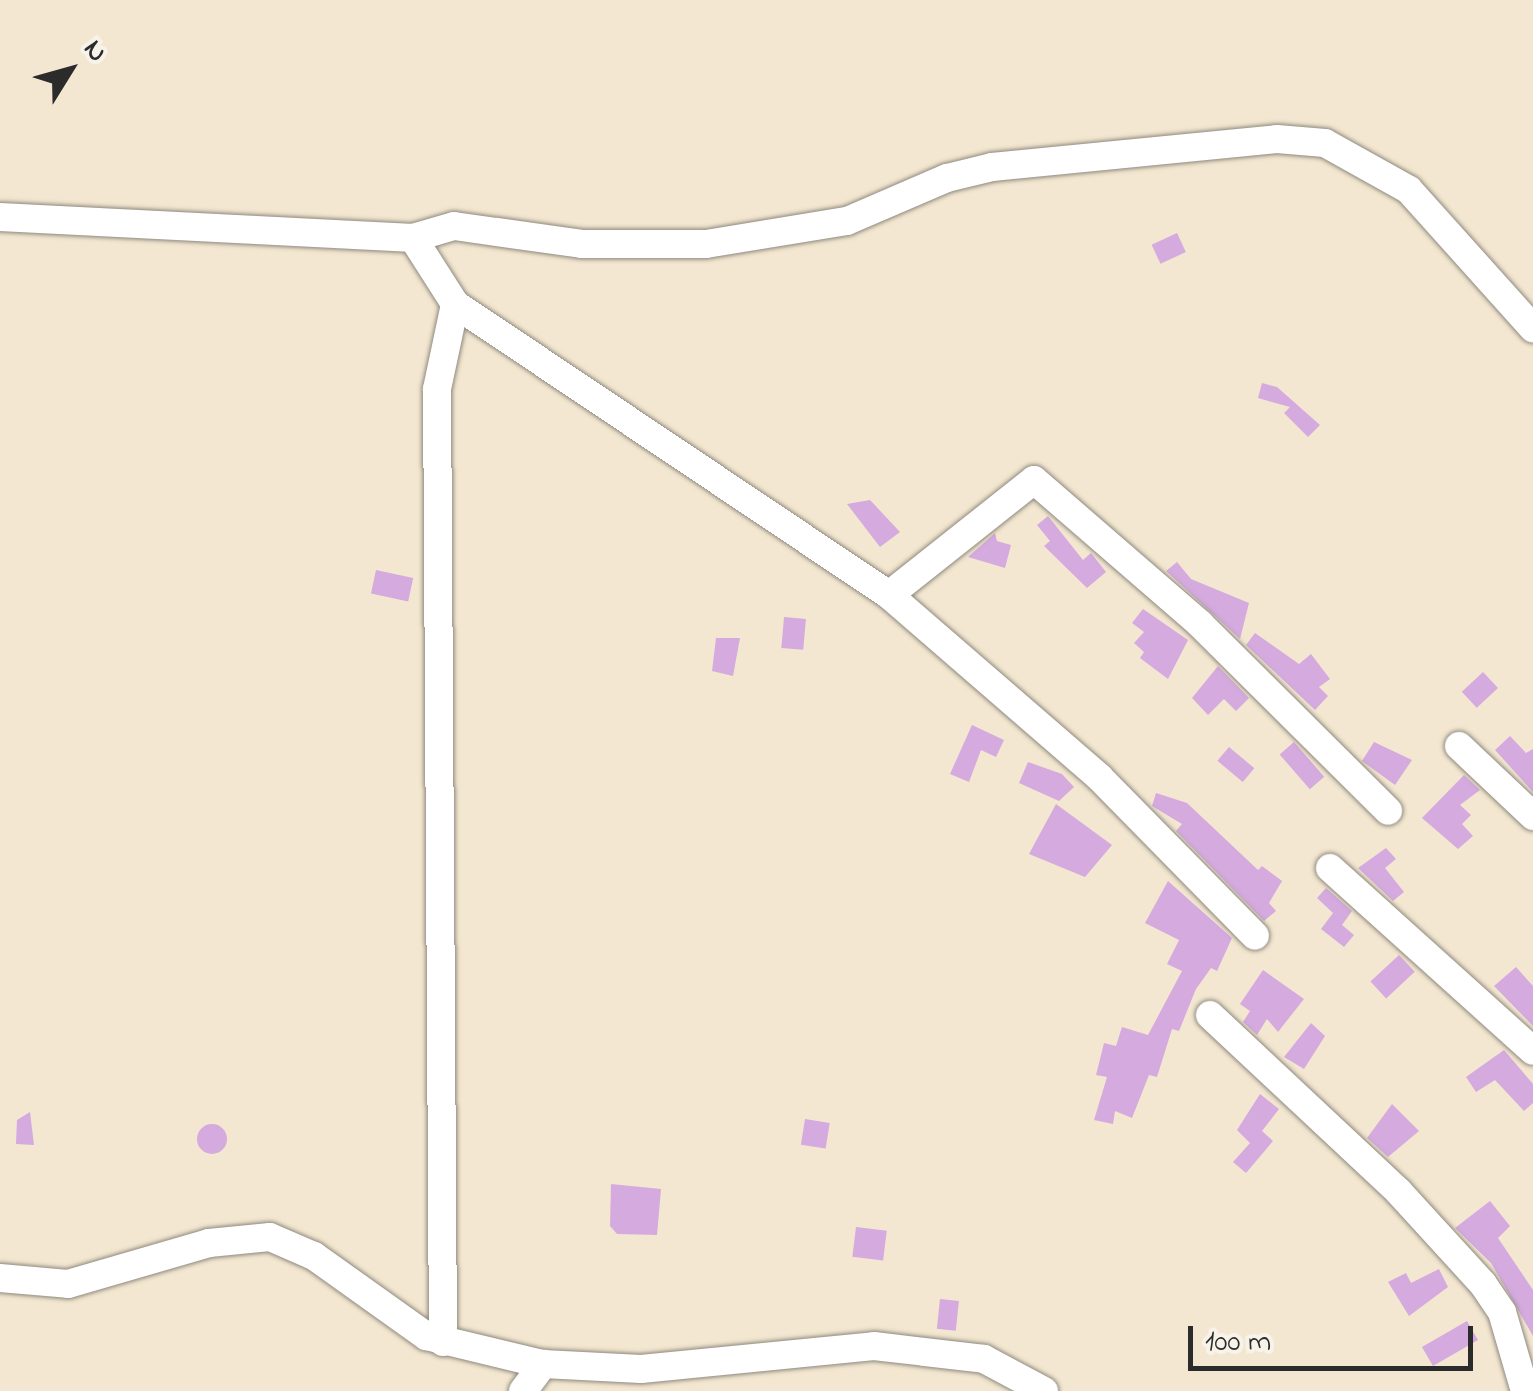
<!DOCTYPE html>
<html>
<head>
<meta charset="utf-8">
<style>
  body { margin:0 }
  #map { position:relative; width:1533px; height:1391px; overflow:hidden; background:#f3e7d1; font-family:"Indie Flower",sans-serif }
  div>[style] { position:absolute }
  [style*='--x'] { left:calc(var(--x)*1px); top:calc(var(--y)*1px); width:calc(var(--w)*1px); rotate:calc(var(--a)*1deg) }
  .building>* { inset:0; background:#d4aadf; transform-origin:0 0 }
  .round { border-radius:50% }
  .roads { filter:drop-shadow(0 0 2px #8f897e) drop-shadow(0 0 2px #8f897e) }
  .minor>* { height:28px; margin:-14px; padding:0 14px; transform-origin:14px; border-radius:14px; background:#fff }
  span { translate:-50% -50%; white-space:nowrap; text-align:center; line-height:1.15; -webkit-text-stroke:8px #f7f3e8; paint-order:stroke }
  .north { position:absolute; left:20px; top:20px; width:100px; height:100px; -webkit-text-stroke:8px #f7f3e8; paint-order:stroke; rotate:53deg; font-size:28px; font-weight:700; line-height:40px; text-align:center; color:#2b2b2b }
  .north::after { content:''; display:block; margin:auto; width:35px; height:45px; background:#2b2b2b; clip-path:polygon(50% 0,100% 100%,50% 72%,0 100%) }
  .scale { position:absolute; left:1188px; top:1326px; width:285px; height:45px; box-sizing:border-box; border:5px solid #2b2b2b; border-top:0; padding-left:12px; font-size:30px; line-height:35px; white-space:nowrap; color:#2b2b2b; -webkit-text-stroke:8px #f7f3e8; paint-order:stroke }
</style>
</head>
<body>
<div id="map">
  <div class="building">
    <i style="left:1177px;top:233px;width:21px;height:28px;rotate:65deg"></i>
    <i style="clip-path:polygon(1262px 383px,1277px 387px,1320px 425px,1308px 437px,1284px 413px,1290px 407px,1258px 398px)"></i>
    <i style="clip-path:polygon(870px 500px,900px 532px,880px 547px,847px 504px)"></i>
    <i style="clip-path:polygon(1048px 516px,1083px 560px,1091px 553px,1106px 572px,1087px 588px,1044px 546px,1050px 541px,1037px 525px)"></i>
    <i style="clip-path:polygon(995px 533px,997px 541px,1011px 545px,1005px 568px,968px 557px)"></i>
    <i style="clip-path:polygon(1177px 562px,1191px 579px,1249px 603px,1240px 639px,1166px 571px)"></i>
    <i style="left:376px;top:570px;width:38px;height:24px;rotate:12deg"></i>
    <i style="clip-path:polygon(1143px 609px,1188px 640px,1168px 679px,1140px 658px,1144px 652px,1134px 643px,1144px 632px,1132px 623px)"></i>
    <i style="left:784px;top:617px;width:22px;height:31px;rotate:5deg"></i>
    <i style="clip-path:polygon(1255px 633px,1299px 664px,1311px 654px,1330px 679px,1319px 687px,1328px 696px,1315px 710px,1246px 645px)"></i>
    <i style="clip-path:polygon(716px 638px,740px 638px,733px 676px,712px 671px)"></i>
    <i style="clip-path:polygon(1218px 666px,1249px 698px,1236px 711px,1224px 699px,1208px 715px,1192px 698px)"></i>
    <i style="left:1483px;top:672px;width:22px;height:29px;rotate:47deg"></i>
    <i style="clip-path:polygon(972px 725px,1004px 740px,996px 757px,981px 750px,969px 782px,950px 774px)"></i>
    <i style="clip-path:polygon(1510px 736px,1526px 753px,1533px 749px,1533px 792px,1495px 750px)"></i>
    <i style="left:1294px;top:742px;width:46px;height:19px;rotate:49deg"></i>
    <i style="clip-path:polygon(1374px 742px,1412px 760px,1395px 785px,1362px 761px)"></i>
    <i style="left:1229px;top:747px;width:33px;height:18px;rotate:40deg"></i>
    <i style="clip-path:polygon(1028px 762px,1062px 774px,1074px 787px,1059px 801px,1019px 783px)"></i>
    <i style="clip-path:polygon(1464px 775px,1480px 790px,1460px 805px,1471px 815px,1462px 824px,1473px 836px,1458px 849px,1422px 818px)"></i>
    <i style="clip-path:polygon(1156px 793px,1187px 803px,1258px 870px,1262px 866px,1282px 881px,1269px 903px,1276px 911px,1264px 921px,1176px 831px,1182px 824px,1152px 806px)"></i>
    <i style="clip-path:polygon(1056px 804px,1112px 845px,1085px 877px,1029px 854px)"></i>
    <i style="clip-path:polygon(1386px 848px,1396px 859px,1385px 868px,1404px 892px,1393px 901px,1358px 868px)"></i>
    <i style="clip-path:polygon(1168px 881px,1232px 938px,1217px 971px,1211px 968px,1196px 989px,1179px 1031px,1172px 1029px,1157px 1077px,1149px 1075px,1132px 1118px,1115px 1111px,1113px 1124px,1094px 1120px,1107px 1077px,1096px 1075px,1104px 1043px,1116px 1046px,1122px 1027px,1148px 1035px,1182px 971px,1167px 964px,1179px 940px,1145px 923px)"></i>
    <i style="clip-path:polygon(1326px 888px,1352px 911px,1342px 925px,1354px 935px,1344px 947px,1321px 929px,1333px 913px,1317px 898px)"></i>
    <i style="left:1399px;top:955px;width:23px;height:39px;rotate:47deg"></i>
    <i style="clip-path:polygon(1516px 967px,1533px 986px,1533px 1026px,1494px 986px)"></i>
    <i style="clip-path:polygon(1263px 970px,1304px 999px,1278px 1032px,1267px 1019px,1257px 1035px,1243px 1022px,1250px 1011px,1240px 1004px)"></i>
    <i style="clip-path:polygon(1311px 1023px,1325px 1036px,1304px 1069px,1284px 1057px)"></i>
    <i style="clip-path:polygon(1504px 1050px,1533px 1084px,1533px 1103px,1524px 1111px,1495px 1080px,1476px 1092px,1466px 1077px)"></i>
    <i style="clip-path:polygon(1260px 1094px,1279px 1109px,1262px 1131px,1273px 1141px,1246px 1173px,1233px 1162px,1250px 1143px,1237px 1130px)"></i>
    <i style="clip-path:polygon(1392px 1104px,1419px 1131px,1388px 1157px,1367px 1138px)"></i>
    <i style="clip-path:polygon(30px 1112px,34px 1145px,16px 1144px,17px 1120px)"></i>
    <i style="left:805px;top:1119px;width:25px;height:26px;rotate:9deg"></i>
    <i class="round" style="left:197px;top:1124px;width:30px;height:30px"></i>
    <i style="clip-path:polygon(611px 1184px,661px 1189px,657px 1235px,617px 1234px,610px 1226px)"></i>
    <i style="clip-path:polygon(1490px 1201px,1510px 1226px,1498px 1238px,1533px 1290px,1533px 1336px,1491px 1263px,1455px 1228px)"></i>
    <i style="left:856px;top:1227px;width:31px;height:30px;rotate:7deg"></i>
    <i style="clip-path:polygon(1439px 1269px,1448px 1287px,1409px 1316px,1388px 1282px,1406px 1273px,1411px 1283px)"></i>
    <i style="left:940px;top:1299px;width:19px;height:30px;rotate:6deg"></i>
    <i style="left:1467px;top:1321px;width:22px;height:52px;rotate:60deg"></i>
  </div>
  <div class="roads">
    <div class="minor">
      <i style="--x:0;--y:217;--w:414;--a:2.9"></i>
      <i style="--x:413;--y:238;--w:43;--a:-16.3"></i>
      <i style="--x:454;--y:226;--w:129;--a:8"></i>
      <i style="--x:582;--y:244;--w:124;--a:0"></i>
      <i style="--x:706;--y:244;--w:143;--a:-9.3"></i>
      <i style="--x:847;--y:221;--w:109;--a:-23.3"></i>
      <i style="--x:947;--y:178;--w:46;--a:-13.7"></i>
      <i style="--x:992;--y:167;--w:286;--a:-5.6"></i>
      <i style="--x:1277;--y:139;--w:48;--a:4.8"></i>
      <i style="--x:1325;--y:143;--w:96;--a:29.2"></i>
      <i style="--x:1409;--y:190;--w:186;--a:48.1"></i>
      <i style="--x:413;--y:238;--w:78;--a:57.5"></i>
      <i style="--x:455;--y:304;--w:523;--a:33.84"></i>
      <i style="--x:889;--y:595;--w:279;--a:40.9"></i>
      <i style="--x:1100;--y:778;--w:221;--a:45.5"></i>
      <i style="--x:889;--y:595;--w:185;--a:-38.4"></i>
      <i style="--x:1034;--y:480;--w:220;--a:40.9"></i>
      <i style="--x:1200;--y:624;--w:265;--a:44.8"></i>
      <i style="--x:1459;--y:746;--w:102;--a:43.4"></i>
      <i style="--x:1330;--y:868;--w:273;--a:42"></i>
      <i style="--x:1210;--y:1015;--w:258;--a:43.1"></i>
      <i style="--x:1398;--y:1191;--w:126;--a:47.6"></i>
      <i style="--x:1483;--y:1284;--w:34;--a:56"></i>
      <i style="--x:1502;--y:1312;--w:82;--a:73.8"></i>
      <i style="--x:0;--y:1278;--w:68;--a:5"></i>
      <i style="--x:68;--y:1284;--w:147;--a:-16.2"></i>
      <i style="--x:209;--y:1243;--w:61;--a:-5.6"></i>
      <i style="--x:270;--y:1237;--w:48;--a:23.4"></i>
      <i style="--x:314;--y:1256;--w:138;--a:35.5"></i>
      <i style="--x:426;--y:1336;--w:120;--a:13.5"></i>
      <i style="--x:543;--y:1364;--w:98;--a:2.9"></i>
      <i style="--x:641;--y:1369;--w:234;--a:-5.6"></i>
      <i style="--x:874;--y:1346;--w:111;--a:6.7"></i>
      <i style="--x:984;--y:1359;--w:68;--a:28.1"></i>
      <i style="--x:443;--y:1342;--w:953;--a:-90.36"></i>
      <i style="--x:437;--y:389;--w:87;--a:-78"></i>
      <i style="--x:523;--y:1391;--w:34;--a:-53"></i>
    </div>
  </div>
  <div class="north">N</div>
  <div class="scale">100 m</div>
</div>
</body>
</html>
